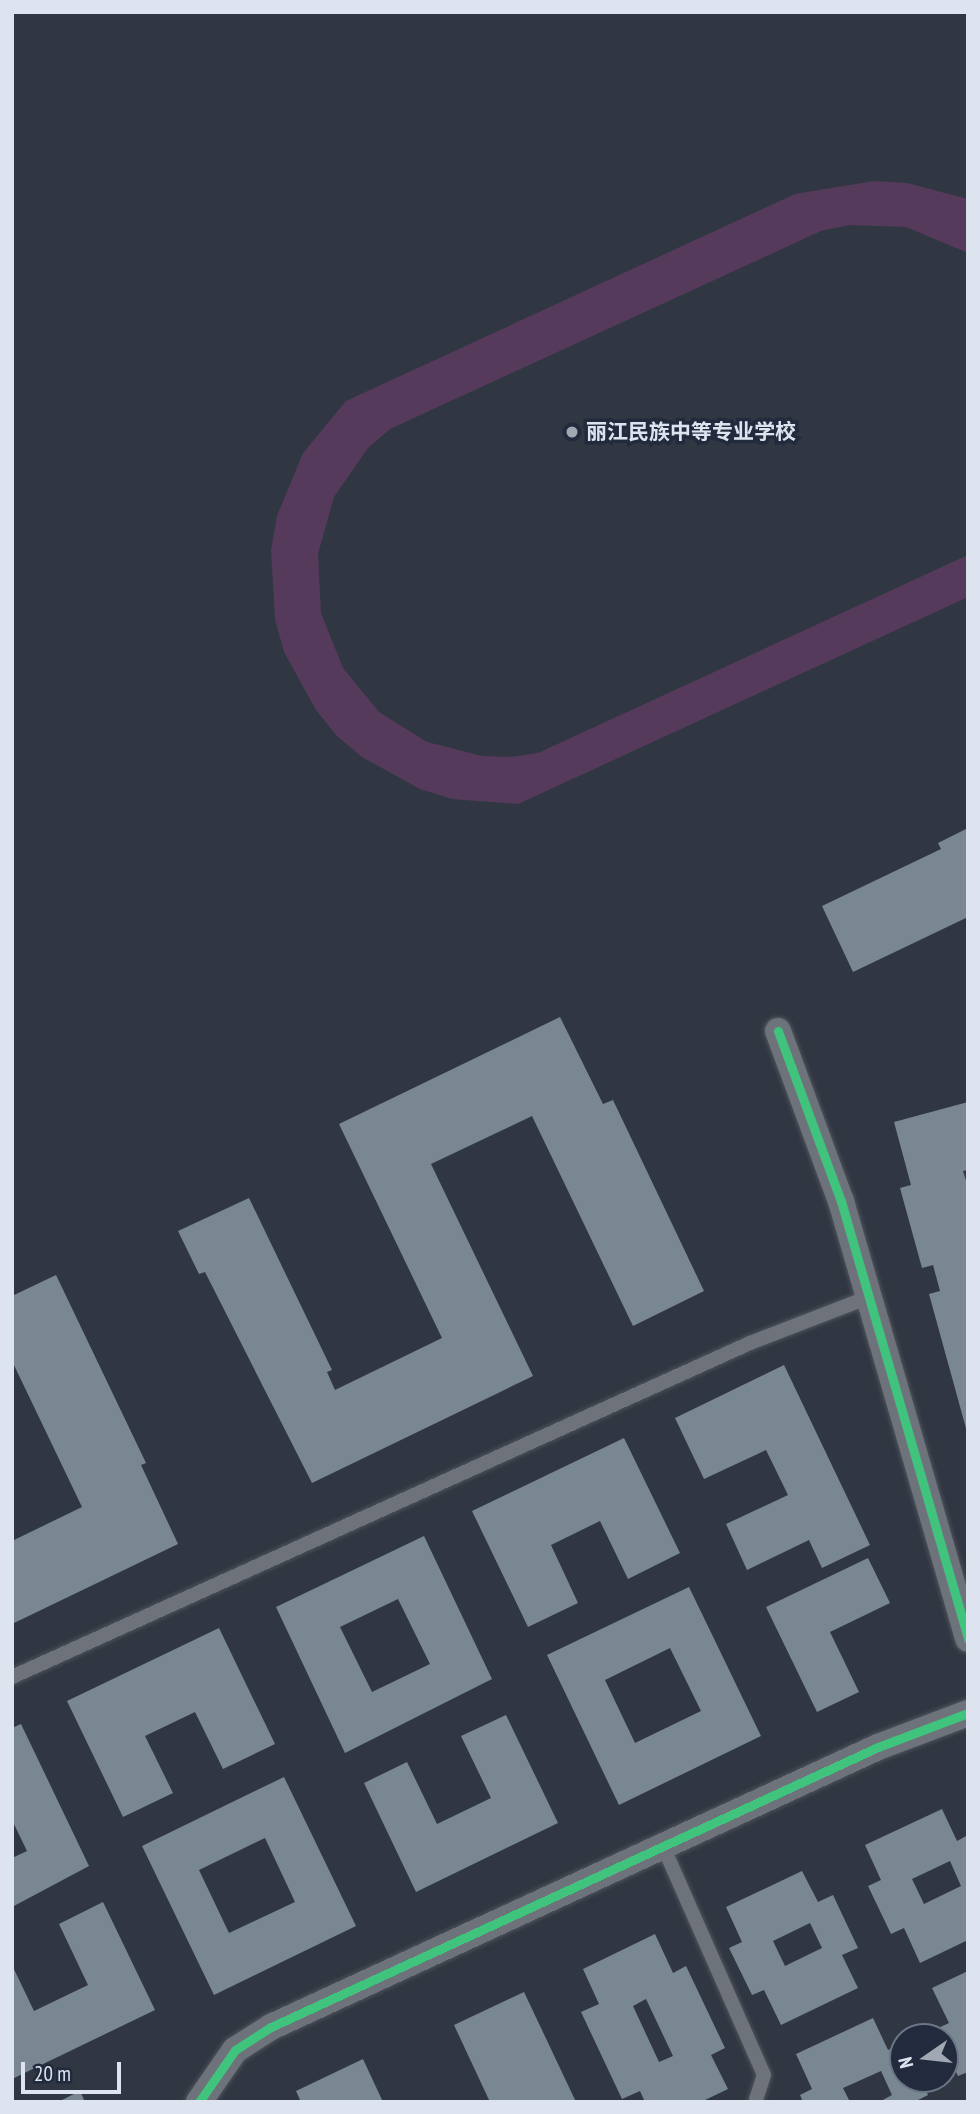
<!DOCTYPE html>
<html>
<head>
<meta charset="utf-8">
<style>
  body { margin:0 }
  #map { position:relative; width:980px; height:2114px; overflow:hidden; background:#313742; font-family:"PT Sans Narrow","Noto Sans SC",sans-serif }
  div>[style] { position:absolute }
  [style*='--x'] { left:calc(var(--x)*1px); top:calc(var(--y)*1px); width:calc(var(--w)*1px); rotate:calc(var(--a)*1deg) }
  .green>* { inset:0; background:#553a5b }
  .building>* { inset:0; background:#788792 }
  .roads { filter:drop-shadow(0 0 2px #4d535c) drop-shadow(0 0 2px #4d535c) }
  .service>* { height:14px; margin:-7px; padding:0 7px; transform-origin:7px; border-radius:7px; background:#6e727b }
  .minor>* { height:26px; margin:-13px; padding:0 13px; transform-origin:13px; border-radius:13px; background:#6e727b }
  .cycleway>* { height:9px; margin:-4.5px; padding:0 4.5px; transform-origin:4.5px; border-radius:4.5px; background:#40c37c }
  .dots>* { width:19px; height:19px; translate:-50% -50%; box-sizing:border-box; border:4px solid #212b3d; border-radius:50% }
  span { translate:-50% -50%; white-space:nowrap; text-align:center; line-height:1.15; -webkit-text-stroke:7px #212b3d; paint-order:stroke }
  .poi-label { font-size:21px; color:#dde4f0; font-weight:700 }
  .left { translate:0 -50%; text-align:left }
  .frame { position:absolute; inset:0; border:14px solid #dde4f0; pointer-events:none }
  .north { position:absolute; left:889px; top:2023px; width:70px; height:70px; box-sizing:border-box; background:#212b3d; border:2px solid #6c7585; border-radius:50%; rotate:256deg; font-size:19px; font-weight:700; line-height:28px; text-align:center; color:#dde4f0 }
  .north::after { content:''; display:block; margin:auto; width:24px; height:32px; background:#a1a7b3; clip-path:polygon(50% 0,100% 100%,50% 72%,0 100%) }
  .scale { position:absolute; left:21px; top:2062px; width:100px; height:32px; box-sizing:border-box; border:4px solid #dde4f0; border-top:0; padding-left:9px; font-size:21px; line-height:24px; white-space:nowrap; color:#dde4f0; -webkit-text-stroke:5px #212b3d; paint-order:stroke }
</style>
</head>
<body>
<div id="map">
  <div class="green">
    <i style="clip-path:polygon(874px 181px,907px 183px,968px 199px,968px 253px,906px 227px,849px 225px,821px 231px,390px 429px,368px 448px,334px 497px,318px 554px,321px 613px,343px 668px,379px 712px,427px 742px,482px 756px,510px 757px,538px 753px,968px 555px,968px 597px,518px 804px,452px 799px,420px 789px,362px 757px,337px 736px,316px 710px,284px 652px,275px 619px,271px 550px,277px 516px,303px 453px,346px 401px,795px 194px)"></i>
  </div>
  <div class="building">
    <i style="clip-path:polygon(968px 828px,968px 917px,853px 972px,822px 906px,941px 849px,938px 843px)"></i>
    <i style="clip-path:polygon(560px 1017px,603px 1104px,613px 1100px,704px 1291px,633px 1326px,532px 1116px,431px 1164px,533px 1376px,312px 1483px,205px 1272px,199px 1274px,178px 1231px,249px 1198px,332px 1370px,327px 1372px,335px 1390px,442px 1338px,339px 1124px)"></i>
    <i style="clip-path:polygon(968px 1102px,968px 1170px,963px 1171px,968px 1187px,967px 1432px,929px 1294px,940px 1291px,933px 1265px,922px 1268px,900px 1188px,911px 1185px,894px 1122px)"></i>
    <i style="clip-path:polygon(56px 1275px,146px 1463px,141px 1465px,178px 1544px,12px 1624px,12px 1541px,82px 1507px,12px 1361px,12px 1296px)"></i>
    <i style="clip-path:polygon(784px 1365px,870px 1545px,822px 1568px,809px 1540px,747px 1570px,726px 1524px,788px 1495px,766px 1450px,704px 1479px,675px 1418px)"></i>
    <i style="clip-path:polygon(624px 1438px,680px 1553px,628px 1579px,600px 1521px,551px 1545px,578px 1603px,528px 1627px,472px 1511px)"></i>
    <i style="clip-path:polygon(evenodd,424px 1536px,492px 1679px,345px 1753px,276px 1607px,424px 1536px,398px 1599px,430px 1664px,372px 1692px,340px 1627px,398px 1599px)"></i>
    <i style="clip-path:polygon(868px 1558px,890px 1603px,830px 1632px,859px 1692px,817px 1712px,766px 1607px)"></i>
    <i style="clip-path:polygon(evenodd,689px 1587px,761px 1736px,619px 1805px,547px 1655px,689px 1587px,670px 1648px,701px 1711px,635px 1743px,605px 1680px,670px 1648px)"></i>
    <i style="clip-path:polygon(219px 1628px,275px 1744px,223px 1769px,195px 1712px,145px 1736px,173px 1793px,123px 1817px,67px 1701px)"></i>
    <i style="clip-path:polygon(506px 1715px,558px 1823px,416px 1892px,364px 1783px,407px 1762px,437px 1824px,491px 1798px,461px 1736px)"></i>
    <i style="clip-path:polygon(21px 1724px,89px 1866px,12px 1907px,12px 1858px,27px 1851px,12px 1820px,12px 1728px)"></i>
    <i style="clip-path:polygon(evenodd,284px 1777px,356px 1926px,214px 1995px,142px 1846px,284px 1777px,265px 1838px,295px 1902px,229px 1933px,199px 1870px,265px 1838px)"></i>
    <i style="clip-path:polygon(evenodd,942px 1809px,957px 1841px,968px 1835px,968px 1940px,920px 1963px,904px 1928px,891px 1934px,868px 1886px,881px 1880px,865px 1845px,942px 1809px,950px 1861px,961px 1886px,924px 1904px,912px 1879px,950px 1861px)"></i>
    <i style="clip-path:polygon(evenodd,802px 1871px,818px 1902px,833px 1895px,858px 1948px,842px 1955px,858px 1988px,781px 2025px,764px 1990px,752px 1995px,729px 1948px,742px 1942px,726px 1907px,802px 1871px,810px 1923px,822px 1948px,785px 1966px,773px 1941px,810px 1923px)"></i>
    <i style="clip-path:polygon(103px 1902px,155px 2010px,12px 2079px,12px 1965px,34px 2011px,88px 1985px,59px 1924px)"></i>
    <i style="clip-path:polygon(evenodd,655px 1934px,673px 1973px,686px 1966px,725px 2048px,711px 2055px,728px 2089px,701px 2102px,645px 2102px,640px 2091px,622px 2099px,581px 2012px,599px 2004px,583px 1969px,655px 1934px,646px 1999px,673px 2056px,659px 2062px,633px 2006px,646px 1999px)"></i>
    <i style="clip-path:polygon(968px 1971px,968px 2072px,958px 2076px,945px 2049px,945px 2037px,939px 2037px,936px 2029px,949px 2023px,932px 1988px)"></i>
    <i style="clip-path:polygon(524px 1992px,576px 2102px,490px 2102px,454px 2025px)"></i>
    <i style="clip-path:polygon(873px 2018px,888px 2050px,903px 2043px,903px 2079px,921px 2079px,928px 2095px,914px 2102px,879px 2102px,892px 2095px,881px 2071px,843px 2088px,850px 2102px,803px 2102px,800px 2095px,812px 2089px,796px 2054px)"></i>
    <i style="clip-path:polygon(363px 2059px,383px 2102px,301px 2102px,296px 2091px)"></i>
    <i style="clip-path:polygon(80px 2091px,85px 2102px,58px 2102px)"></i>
  </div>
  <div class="roads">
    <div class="service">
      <i style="--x:12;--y:1677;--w:810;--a:-24.35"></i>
      <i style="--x:750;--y:1343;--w:128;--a:-21.1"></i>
      <i style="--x:663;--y:1846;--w:250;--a:66.2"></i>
      <i style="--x:764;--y:2075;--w:26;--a:108"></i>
    </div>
    <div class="minor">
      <i style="--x:778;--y:1031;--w:181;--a:69.7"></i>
      <i style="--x:841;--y:1201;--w:456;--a:73.8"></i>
      <i style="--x:199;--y:2102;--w:63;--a:-55.3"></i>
      <i style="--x:235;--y:2050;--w:43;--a:-32.6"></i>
      <i style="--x:271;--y:2027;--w:668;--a:-24.76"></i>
      <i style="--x:878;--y:1747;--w:96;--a:-20.7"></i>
    </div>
  </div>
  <div class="cycleway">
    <i style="--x:778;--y:1031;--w:181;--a:69.7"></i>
    <i style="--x:841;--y:1201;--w:456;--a:73.8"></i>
    <i style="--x:199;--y:2102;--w:63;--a:-55.3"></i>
    <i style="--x:235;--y:2050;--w:43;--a:-32.6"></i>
    <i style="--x:271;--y:2027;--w:668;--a:-24.76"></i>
    <i style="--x:878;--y:1747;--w:96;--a:-20.7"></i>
  </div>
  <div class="dots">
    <i style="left:572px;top:432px;background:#a1a7b3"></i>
  </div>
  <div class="poi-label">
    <span class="left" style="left:586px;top:432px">丽江民族中等专业学校</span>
  </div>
  <div class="frame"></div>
  <div class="north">N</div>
  <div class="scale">20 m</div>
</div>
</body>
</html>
